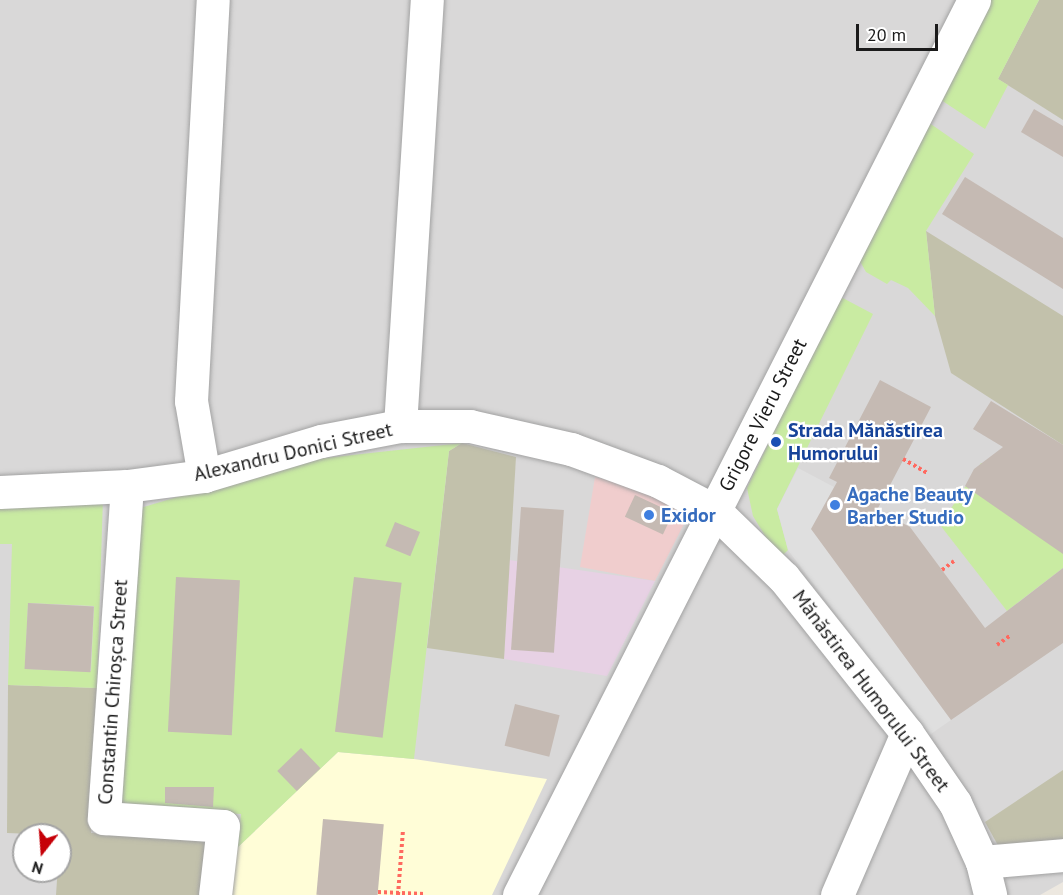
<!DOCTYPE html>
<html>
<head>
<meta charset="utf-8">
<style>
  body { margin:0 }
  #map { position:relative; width:1063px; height:895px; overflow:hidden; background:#ede8e0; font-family:"PT Sans",sans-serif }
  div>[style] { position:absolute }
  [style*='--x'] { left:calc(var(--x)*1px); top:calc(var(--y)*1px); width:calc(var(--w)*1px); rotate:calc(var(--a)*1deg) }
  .residential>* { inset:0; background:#d9d8d8 }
  .commercial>* { inset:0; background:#f0cdcd }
  .industrial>* { inset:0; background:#e7d1e4 }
  .education>* { inset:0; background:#fffdd7 }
  .construction>* { inset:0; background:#c2c1ab }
  .grass>* { inset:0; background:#c9eba2 }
  .parking>* { inset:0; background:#dfdfdf }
  .building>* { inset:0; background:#c5bab3; transform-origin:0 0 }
  .path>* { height:4px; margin-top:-2px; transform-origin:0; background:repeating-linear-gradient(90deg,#ff695f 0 3px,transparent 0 6px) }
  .roads { filter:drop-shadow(0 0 2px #a2a2a2) drop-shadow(0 0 2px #a2a2a2) }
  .street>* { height:33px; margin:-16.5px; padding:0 16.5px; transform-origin:16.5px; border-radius:16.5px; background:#fff }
  .dots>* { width:16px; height:16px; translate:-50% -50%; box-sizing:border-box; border:3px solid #fff; border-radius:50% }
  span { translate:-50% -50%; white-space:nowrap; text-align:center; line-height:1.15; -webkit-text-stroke:4.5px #fff; paint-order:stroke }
  .street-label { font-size:20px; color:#1b1b1b }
  .transit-label { font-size:20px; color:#164399; font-weight:700 }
  .left { translate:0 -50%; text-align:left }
  .shop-label { font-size:20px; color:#366cbe; font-weight:700 }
  .north { position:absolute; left:12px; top:823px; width:60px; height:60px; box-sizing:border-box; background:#fff; border:2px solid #a4a4a4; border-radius:50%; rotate:197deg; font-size:16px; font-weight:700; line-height:24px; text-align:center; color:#1b1b1b }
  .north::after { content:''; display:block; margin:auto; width:21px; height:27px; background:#c60008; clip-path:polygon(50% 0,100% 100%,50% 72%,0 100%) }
  .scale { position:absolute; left:856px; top:24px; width:82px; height:27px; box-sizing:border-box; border:3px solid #1b1b1b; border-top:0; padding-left:8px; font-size:18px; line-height:21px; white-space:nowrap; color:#1b1b1b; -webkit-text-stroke:4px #fff; paint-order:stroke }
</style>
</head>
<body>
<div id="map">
  <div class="residential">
    <i style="clip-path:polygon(evenodd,0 0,1063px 0,1063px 882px,1040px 895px,0 895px,0 0,24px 835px,60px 835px,60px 871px,24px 871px,24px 835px)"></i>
  </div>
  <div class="commercial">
    <i style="clip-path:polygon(595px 477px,639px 488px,688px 516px,655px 581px,580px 567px)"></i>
  </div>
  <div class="industrial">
    <i style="clip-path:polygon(509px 560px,655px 581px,607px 676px,504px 659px)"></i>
  </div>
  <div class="education">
    <i style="clip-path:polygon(338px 752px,414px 759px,547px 779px,492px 895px,232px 895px,237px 848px)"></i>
  </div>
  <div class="construction">
    <i style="clip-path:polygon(1039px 0,1063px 0,1063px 120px,998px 79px)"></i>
    <i style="clip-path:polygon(926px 231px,1063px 316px,1063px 445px,951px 373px,935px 316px)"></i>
    <i style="clip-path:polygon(462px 443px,516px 457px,504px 659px,427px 648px,449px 451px)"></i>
    <i style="clip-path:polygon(8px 685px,97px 688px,91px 833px,213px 835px,207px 895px,56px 895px,60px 835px,7px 833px)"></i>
    <i style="clip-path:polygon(1063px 770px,1063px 842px,1000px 849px,985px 822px)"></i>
  </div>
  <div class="grass">
    <i style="clip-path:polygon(989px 0,1039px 0,998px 79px,1008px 85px,985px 129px,938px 98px)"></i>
    <i style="clip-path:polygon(925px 120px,974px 154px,926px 231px,935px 316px,908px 288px,891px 280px,887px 284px,866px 272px,857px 256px)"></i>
    <i style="clip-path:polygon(839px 296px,873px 314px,777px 509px,788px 550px,779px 559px,753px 516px,747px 488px)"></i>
    <i style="clip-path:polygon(462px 443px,449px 451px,414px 759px,338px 752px,237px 848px,241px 814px,115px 810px,137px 509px,297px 461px)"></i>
    <i style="clip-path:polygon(981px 463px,991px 464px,1063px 515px,1063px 568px,1007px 611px,940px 525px)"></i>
    <i style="clip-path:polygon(evenodd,103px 497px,97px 688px,8px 685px,12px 544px,0 544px,0 502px,103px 497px,28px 603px,94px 606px,91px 671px,25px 669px,28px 603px)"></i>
  </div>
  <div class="parking">
    <i style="clip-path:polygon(798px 468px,834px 487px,812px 529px,951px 720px,928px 736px,788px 550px,777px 509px)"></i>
  </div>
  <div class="building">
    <i style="clip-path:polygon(1034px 109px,1063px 126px,1063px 157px,1021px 132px)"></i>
    <i style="clip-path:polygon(965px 177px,1063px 238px,1063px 289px,942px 214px)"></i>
    <i style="clip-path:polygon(880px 380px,931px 407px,877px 510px,910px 527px,985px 628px,1063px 568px,1063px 643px,951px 720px,811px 529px,837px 482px,829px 478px)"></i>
    <i style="clip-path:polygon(991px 401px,1063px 445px,1063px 554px,965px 486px,974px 469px,1003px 447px,973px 429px)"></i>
    <i style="left:635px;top:495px;width:42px;height:24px;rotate:25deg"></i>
    <i style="left:521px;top:507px;width:43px;height:143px;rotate:4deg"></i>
    <i style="left:395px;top:522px;width:27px;height:26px;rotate:22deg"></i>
    <i style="left:176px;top:577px;width:64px;height:155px;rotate:3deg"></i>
    <i style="left:354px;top:577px;width:48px;height:156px;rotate:7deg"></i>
    <i style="left:28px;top:603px;width:66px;height:66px;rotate:3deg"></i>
    <i style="left:515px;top:704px;width:46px;height:43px;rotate:14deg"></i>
    <i style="left:301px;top:748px;width:28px;height:33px;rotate:46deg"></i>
    <i style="clip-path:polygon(165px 787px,214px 787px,213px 807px,165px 803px)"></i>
    <i style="left:323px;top:819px;width:61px;height:76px;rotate:5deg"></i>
  </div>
  <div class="path">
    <i style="--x:903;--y:459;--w:28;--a:30"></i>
    <i style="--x:942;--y:570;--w:15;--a:-37"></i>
    <i style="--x:997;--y:645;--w:17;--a:-36"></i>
    <i style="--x:378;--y:892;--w:47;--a:2.4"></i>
    <i style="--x:398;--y:895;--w:65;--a:-85.6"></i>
  </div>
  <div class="roads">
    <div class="street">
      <i style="--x:400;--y:426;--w:427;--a:-86.4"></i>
      <i style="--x:204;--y:476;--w:76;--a:-99.8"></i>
      <i style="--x:191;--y:401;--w:402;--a:-86.9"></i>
      <i style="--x:127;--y:486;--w:333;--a:94"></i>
      <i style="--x:104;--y:818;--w:119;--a:3.8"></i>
      <i style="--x:223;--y:826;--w:69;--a:96.6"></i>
      <i style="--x:0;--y:492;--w:127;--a:-2.7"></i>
      <i style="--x:127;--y:486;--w:78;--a:-7.4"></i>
      <i style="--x:204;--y:476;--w:122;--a:-16.7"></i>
      <i style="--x:321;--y:441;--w:80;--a:-10.8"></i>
      <i style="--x:400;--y:426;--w:70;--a:0"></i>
      <i style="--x:470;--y:426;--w:104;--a:12.8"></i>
      <i style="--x:571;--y:449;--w:93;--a:20.2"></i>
      <i style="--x:658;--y:481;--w:64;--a:27.8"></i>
      <i style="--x:715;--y:511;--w:96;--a:44.2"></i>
      <i style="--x:784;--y:578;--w:198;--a:51.6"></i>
      <i style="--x:907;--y:733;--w:85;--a:55.6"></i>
      <i style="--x:955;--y:803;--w:65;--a:65.4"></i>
      <i style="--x:982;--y:862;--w:34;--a:76"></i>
      <i style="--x:982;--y:862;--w:81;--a:-4.9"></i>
      <i style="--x:519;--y:895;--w:1004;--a:-63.05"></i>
      <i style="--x:837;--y:895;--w:176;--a:-66.6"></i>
    </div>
  </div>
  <div class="dots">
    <i style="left:776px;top:442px;background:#1a4fb4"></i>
    <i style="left:835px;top:505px;background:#3f7fe0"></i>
    <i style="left:649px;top:515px;background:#3f7fe0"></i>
  </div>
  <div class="street-label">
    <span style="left:763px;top:415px;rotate:-63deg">Grigore Vieru Street</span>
    <span style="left:293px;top:452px;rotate:-13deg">Alexandru Donici Street</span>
    <span style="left:871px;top:691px;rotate:53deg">Mănăstirea Humorului Street</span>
    <span style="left:113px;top:692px;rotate:-86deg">Constantin Chiroșca Street</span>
  </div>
  <div class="transit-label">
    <span class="left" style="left:788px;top:442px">Strada Mănăstirea<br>Humorului</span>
  </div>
  <div class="shop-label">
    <span class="left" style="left:847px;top:506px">Agache Beauty<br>Barber Studio</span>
    <span class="left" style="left:661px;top:515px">Exidor</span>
  </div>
  <div class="north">N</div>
  <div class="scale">20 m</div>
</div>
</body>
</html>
